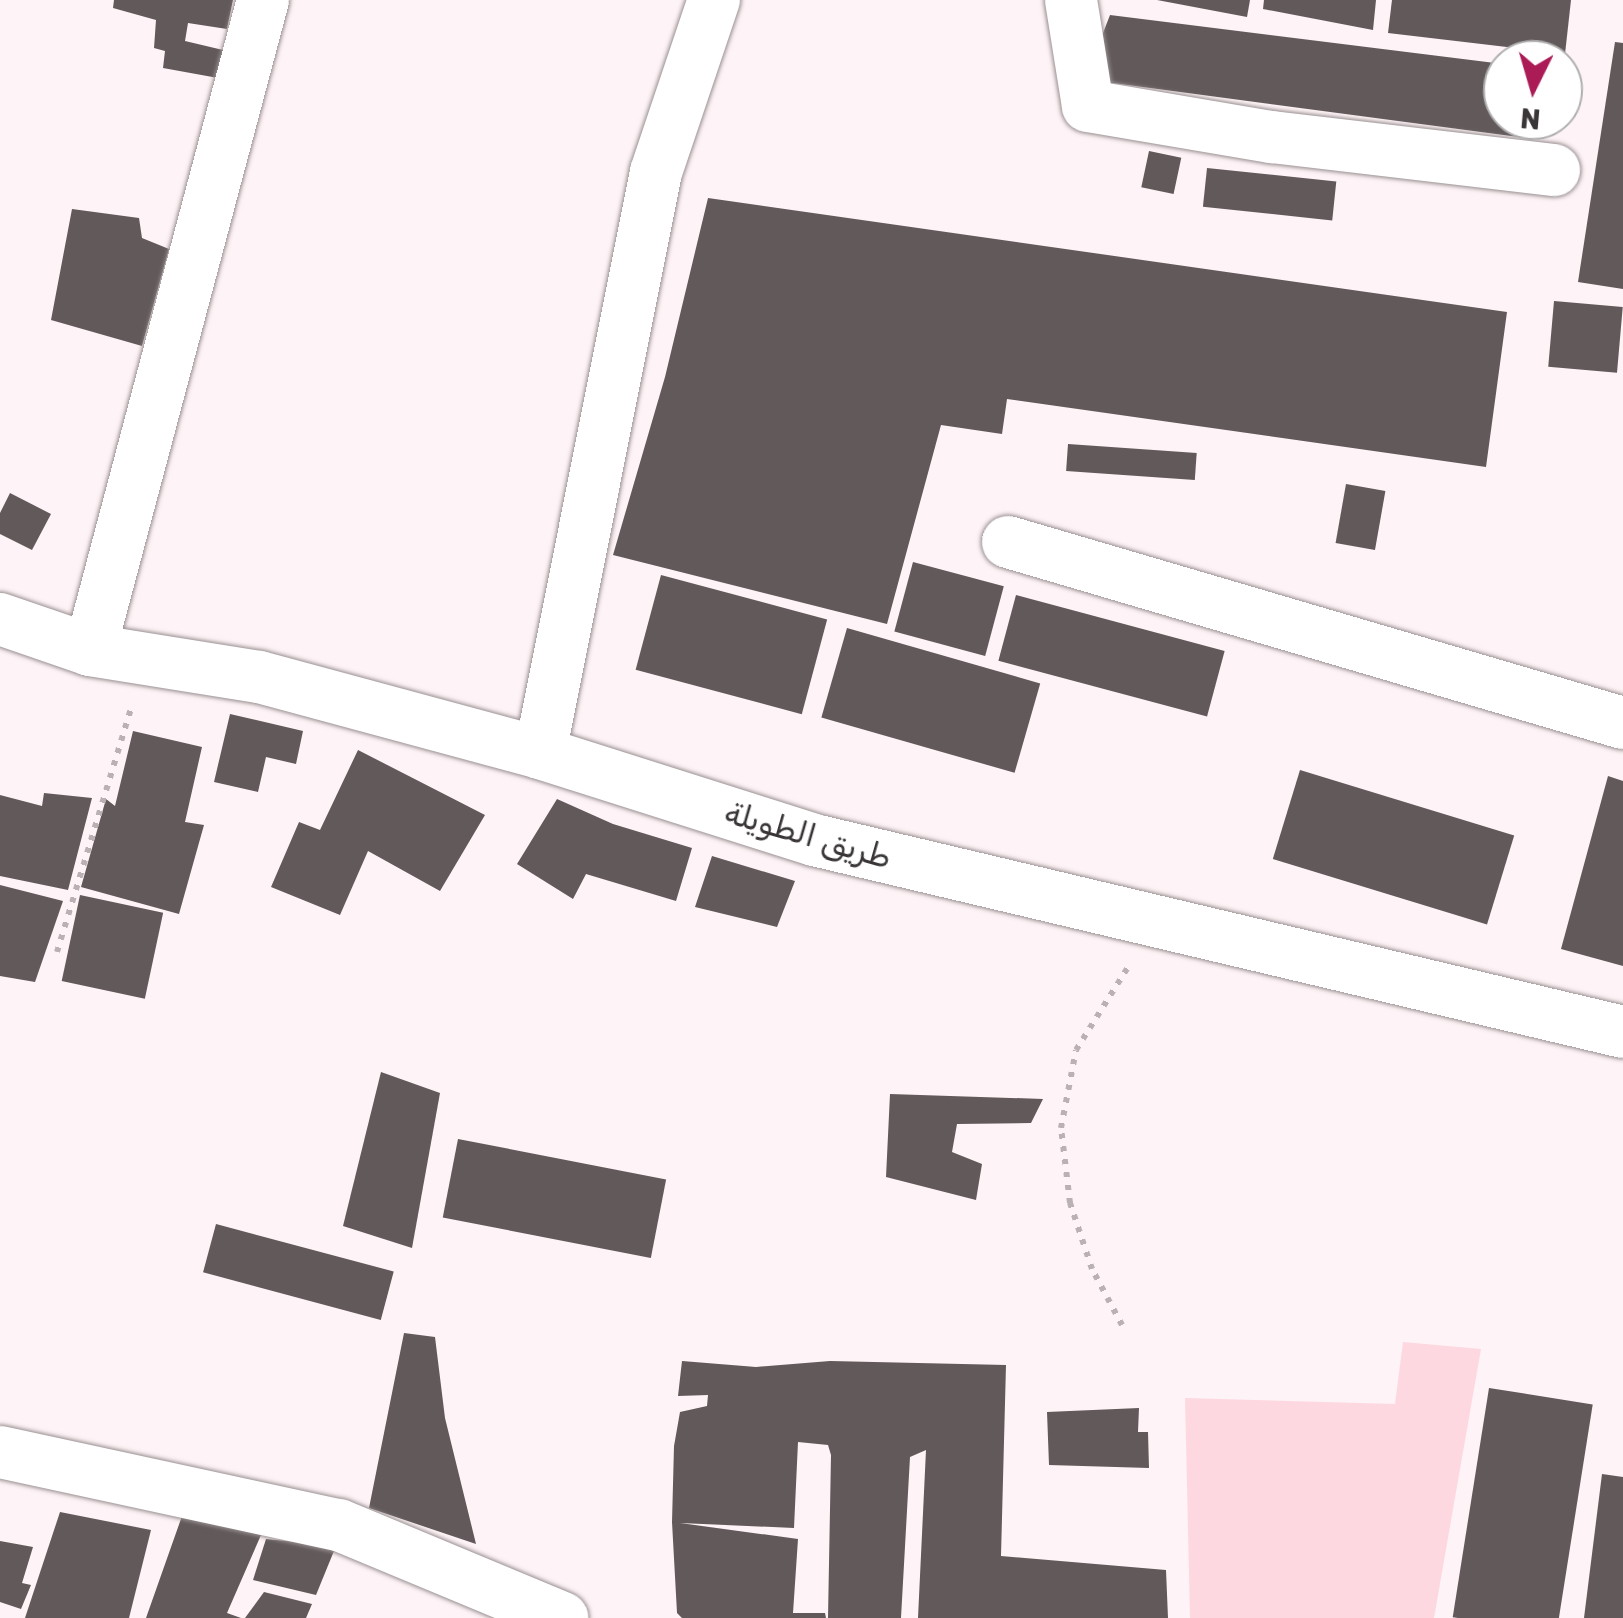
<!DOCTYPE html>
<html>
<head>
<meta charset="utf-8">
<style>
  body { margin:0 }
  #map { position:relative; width:1623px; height:1618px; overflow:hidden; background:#fef3f6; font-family:Rubik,"Noto Sans Arabic",sans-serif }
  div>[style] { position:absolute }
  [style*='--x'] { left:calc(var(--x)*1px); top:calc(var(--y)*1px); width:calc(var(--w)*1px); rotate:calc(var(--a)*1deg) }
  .green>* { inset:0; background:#fed8e1 }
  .building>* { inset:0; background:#61595a; transform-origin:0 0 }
  .path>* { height:6px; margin-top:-3px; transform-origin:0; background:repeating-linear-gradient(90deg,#b9b1b3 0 5px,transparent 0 13px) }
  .roads { filter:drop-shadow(0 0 2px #999091) drop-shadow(0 0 2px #999091) }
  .minor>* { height:52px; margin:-26px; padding:0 26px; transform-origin:26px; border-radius:26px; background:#fff }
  span { translate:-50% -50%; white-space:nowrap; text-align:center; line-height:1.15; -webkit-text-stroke:10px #fff; paint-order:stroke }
  .street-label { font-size:32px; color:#3a3637 }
  .north { position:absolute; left:1483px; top:40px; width:100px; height:100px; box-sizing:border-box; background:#fff; border:2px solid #b0afaf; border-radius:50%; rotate:185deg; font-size:28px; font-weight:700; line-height:40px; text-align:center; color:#3a3637 }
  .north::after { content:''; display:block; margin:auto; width:35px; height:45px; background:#ab1b56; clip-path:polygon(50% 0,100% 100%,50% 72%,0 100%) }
</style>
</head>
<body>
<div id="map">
  <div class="green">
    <i style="clip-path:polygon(1403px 1342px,1481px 1349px,1434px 1618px,1190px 1618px,1185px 1398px,1395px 1404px)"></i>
  </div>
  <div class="building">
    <i style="clip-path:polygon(114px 0,233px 0,227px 29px,188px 23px,185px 41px,223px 50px,218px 78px,163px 68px,165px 51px,154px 48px,156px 20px,113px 8px)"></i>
    <i style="clip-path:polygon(1157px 0,1250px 0,1247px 17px)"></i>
    <i style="clip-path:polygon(1264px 0,1376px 0,1373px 30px,1263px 9px)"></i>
    <i style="clip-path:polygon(1392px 0,1571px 0,1565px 54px,1388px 33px)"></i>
    <i style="clip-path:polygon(1110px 15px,1503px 64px,1503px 120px,1532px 120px,1526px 138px,1105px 82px,1091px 64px)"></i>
    <i style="clip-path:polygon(1615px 42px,1623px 43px,1623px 289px,1578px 282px)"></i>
    <i style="left:1149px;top:151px;width:33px;height:37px;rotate:12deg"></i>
    <i style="left:1207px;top:168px;width:130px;height:39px;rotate:6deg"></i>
    <i style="clip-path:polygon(708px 198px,1507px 312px,1486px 467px,1007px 399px,1002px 434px,941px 425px,887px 624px,613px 555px,665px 377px)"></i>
    <i style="clip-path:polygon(72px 209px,139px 218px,142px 238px,169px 249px,142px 346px,51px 320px)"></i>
    <i style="left:1554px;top:301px;width:69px;height:66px;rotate:5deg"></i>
    <i style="left:1068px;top:444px;width:129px;height:27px;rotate:4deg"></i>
    <i style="left:1346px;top:484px;width:40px;height:60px;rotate:10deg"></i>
    <i style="clip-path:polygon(10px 493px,51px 514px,32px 550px,0 534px,0 513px)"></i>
    <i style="left:913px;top:562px;width:94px;height:72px;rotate:15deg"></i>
    <i style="left:661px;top:575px;width:172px;height:98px;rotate:15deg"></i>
    <i style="left:1016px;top:595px;width:216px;height:68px;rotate:15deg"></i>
    <i style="left:847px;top:628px;width:201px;height:93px;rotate:16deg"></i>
    <i style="clip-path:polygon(230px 714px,303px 731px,296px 764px,266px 757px,258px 792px,214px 782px)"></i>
    <i style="clip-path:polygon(133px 731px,202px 747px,185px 822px,204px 825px,179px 914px,81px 887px,106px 799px,115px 806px)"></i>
    <i style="clip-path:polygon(358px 750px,485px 815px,440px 891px,368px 851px,340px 915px,271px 887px,299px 822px,320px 830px)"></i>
    <i style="left:1300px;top:770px;width:224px;height:93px;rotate:17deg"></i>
    <i style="clip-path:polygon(1608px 776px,1623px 781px,1623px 966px,1561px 949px)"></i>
    <i style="clip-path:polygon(44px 793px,92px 798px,68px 890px,0 876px,0 795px,42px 806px)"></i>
    <i style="clip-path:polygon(557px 799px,613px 824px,692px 848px,676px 901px,586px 874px,573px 899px,517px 864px)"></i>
    <i style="clip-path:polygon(712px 856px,795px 881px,777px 927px,695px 907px)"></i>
    <i style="clip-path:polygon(0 885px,63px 901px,35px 982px,0 976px)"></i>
    <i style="left:80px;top:895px;width:85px;height:88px;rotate:12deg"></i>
    <i style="clip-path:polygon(381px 1072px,440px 1093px,412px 1248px,343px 1226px)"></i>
    <i style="clip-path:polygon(890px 1094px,1043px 1099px,1031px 1123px,957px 1124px,952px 1152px,982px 1164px,976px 1200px,886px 1177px)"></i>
    <i style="left:458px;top:1139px;width:212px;height:80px;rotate:11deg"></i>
    <i style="left:216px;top:1224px;width:184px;height:50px;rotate:15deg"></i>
    <i style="clip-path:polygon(404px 1333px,435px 1337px,445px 1418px,476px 1544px,369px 1508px)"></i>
    <i style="clip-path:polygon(682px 1361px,756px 1367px,830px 1361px,1006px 1365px,1001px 1556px,1166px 1570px,1168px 1618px,918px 1618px,926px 1450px,910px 1457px,901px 1618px,828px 1618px,831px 1455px,828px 1445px,798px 1442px,794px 1528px,680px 1523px,798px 1539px,793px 1613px,825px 1613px,826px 1618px,682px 1618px,677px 1613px,672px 1522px,674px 1446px,680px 1412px,707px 1406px,708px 1395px,678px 1396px)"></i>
    <i style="left:1489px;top:1388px;width:105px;height:232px;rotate:9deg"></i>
    <i style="clip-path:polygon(1139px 1408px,1138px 1432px,1148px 1432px,1149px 1468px,1049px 1465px,1047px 1412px)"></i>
    <i style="clip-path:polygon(1602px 1474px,1623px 1477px,1623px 1618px,1584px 1618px)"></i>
    <i style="clip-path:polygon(60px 1512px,151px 1530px,129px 1618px,25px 1618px)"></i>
    <i style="clip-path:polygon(182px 1516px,261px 1535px,227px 1613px,241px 1618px,146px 1618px)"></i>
    <i style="clip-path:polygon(266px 1539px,336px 1546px,316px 1595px,253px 1580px)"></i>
    <i style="clip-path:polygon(0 1541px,33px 1547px,22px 1583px,31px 1585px,21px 1609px,0 1602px)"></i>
    <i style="clip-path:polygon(264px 1592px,312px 1604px,306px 1618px,245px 1618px)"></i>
  </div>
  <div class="path">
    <i style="--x:57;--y:952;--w:254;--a:-73.1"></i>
    <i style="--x:1122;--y:1325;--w:64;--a:-118.2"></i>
    <i style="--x:1092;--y:1269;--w:70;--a:-108.4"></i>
    <i style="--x:1070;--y:1203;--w:76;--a:-96.8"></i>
    <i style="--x:1061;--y:1128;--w:79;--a:-79.1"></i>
    <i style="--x:1076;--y:1050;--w:98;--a:-57.9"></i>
  </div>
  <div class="roads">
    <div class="minor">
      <i style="--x:1071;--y:0;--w:107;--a:80.9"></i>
      <i style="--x:1088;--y:106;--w:187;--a:9.6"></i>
      <i style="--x:1272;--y:137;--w:284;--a:6.7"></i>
      <i style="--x:1008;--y:542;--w:641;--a:16.4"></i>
      <i style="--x:0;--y:619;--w:95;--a:19"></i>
      <i style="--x:90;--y:650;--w:171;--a:9.1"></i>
      <i style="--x:259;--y:677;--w:291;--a:15.1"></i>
      <i style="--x:540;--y:753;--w:287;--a:17.6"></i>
      <i style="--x:814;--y:840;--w:831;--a:13.35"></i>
      <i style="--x:90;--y:650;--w:673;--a:-75.1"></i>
      <i style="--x:540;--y:753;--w:592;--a:-78.71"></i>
      <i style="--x:656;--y:172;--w:182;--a:-71.4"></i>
      <i style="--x:0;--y:1452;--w:347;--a:12.2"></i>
      <i style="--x:339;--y:1525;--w:242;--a:22.6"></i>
    </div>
  </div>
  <div class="street-label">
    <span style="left:808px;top:835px;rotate:16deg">طريق الطويلة</span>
  </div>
  <div class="north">N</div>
</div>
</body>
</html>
